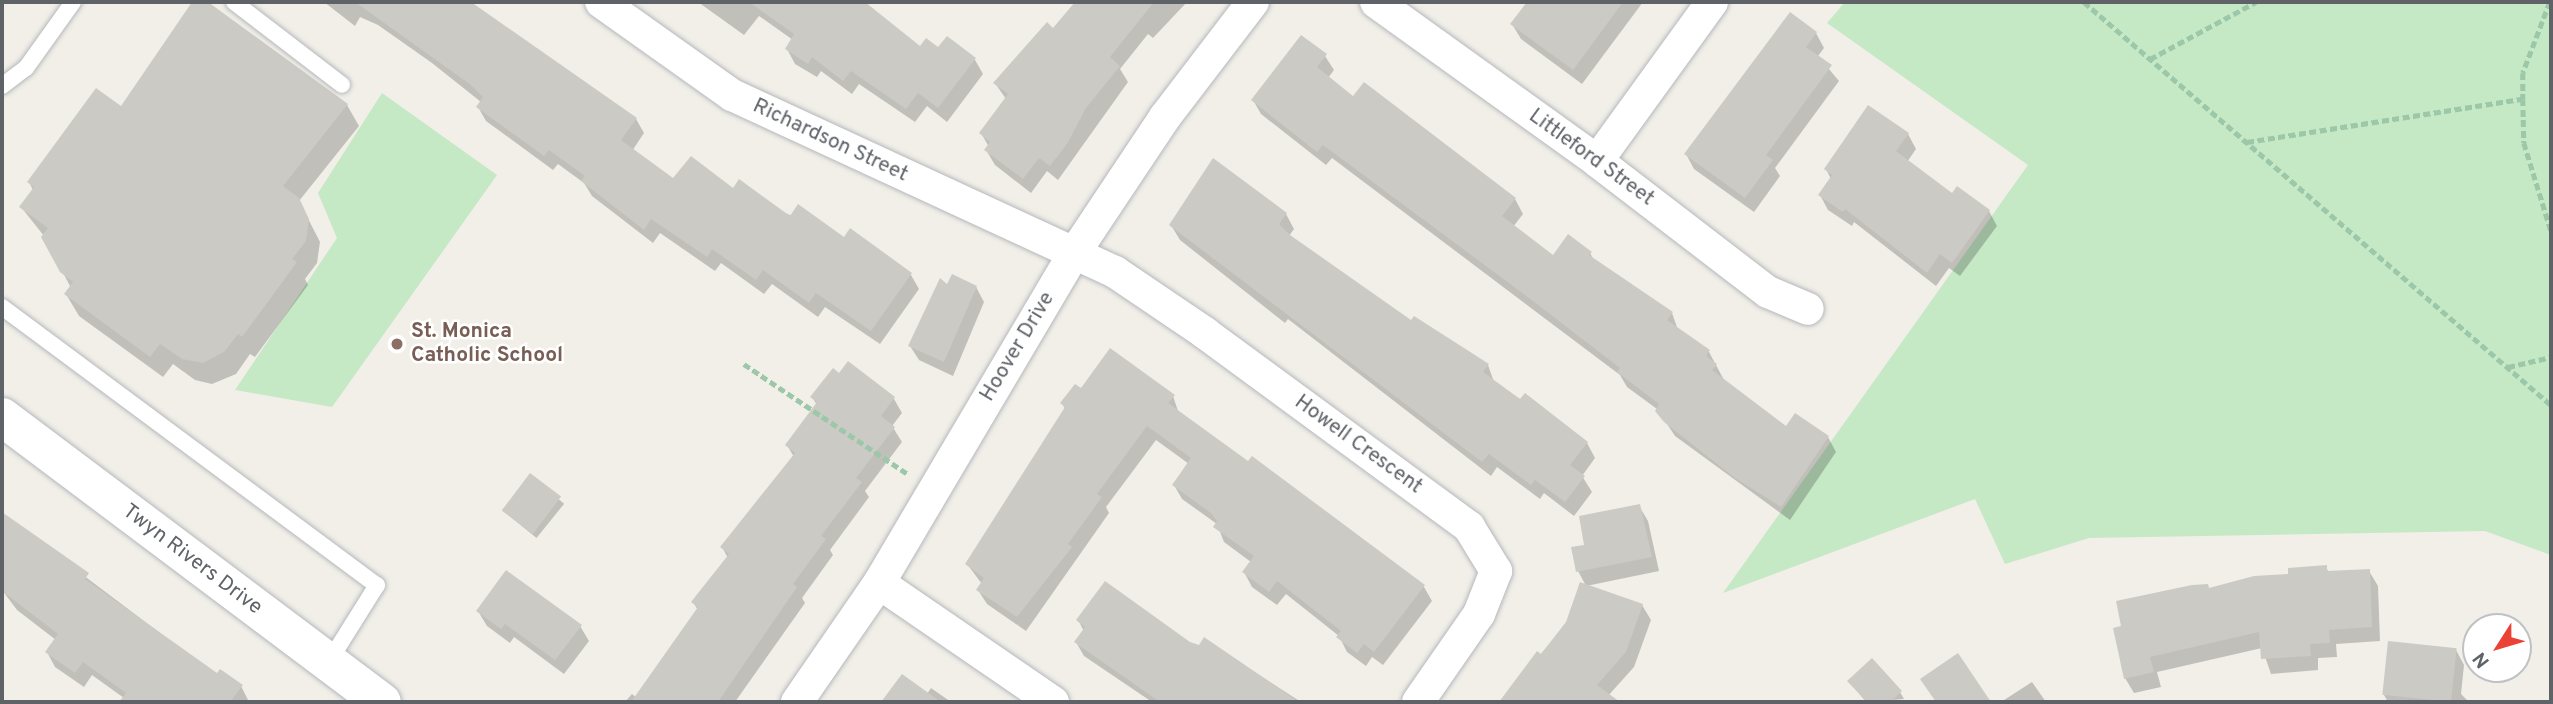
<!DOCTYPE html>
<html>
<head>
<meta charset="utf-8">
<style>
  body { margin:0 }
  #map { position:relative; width:2553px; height:704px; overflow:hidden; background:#f1efe8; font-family:Overpass,sans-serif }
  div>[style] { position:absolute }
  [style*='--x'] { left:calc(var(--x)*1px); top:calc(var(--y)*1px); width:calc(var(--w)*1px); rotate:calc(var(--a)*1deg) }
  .green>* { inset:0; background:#c5e8c5 }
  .shadow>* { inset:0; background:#0003; transform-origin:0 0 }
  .building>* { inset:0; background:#cccac5; transform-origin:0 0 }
  .path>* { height:4.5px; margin-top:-2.25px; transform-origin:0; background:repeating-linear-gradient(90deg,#9cc7a9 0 7px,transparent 0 10.5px) }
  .roads { filter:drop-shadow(0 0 2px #b5b8bc) drop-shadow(0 0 2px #b5b8bc) }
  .lane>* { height:16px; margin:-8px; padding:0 8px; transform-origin:8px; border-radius:8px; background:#fff }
  .street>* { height:32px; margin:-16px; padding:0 16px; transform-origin:16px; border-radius:16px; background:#fff }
  .secondary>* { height:38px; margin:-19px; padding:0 19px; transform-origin:19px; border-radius:19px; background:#fff }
  .dots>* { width:19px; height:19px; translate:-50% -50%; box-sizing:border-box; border:4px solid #fff; border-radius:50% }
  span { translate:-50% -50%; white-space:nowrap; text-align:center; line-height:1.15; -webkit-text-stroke:5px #fff; paint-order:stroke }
  .street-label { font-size:21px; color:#5f6368 }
  .education-label { font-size:21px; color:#785e54; font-weight:700 }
  .left { translate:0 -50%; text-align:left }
  .frame { position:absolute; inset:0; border:4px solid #5f6368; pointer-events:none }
  .north { position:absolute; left:2462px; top:613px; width:70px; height:70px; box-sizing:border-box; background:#fff; border:2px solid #bfc1c3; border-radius:50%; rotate:233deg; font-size:19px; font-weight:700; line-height:28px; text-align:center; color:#5f6368 }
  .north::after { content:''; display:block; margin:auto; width:24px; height:32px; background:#ea4335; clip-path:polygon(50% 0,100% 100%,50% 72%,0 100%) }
</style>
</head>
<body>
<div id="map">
  <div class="green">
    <i style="clip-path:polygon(1845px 2px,2551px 2px,2551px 555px,2485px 531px,2089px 538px,2005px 564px,1975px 499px,1723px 593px,2028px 165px,1827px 23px)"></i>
    <i style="clip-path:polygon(382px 93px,497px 175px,332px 407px,235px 390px,337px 238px,318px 193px)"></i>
  </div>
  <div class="shadow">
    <i style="clip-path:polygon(194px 2px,205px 2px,347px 105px,359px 126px,299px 201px,320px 242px,317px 263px,305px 279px,308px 285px,255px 357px,250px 354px,236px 374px,212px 384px,195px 380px,173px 364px,163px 377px,79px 316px,66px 294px,71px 288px,44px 236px,21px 207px,33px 190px,29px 182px,121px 109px)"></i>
    <i style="clip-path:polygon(324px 2px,469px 2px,636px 119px,644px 133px,632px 151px,673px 181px,733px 190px,844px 239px,850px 231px,911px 275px,919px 289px,880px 344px,825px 307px,818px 317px,772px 284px,764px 294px,721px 263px,715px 271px,660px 233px,653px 243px,592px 196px,584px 183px,558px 164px,553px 170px,486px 121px,478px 107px,481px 102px,432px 63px,378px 25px,360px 17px,355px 26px)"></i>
    <i style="clip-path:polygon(698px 2px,846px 2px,921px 48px,975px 60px,983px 74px,947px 122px,927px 106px,915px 122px,859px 84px,852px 94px,821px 71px,817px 77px,795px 64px,787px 49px,793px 40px,759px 16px,744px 35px)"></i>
    <i style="clip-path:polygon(1085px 2px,1187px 2px,1153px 38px,1148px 34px,1120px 69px,1128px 82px,1058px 180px,1047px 171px,1031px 193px,995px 165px,986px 150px,989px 147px,981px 133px,1006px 99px,995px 83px,1054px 30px,1071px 21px)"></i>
    <i style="clip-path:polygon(1527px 2px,1643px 2px,1582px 84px,1521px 39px,1512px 24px)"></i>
    <i style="clip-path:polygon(1816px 33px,1824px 48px,1818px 56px,1839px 81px,1775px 168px,1780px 176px,1754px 212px,1694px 169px,1686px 154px)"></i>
    <i style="clip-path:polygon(1325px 56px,1334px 70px,1328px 78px,1353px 99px,1515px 199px,1523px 214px,1513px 227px,1553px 257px,1590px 253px,1595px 262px,1672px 313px,1678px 330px,1709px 352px,1724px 380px,1786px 429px,1828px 437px,1836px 452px,1790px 520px,1675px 436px,1657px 409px,1627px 387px,1620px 375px,1332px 158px,1326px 165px,1261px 114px,1253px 100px)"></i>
    <i style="clip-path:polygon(1908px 134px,1916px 149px,1907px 162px,1952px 195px,1989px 211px,1997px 226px,1960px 276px,1949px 268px,1936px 286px,1854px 222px,1852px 226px,1828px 210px,1820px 195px,1831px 179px,1826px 169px)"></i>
    <i style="clip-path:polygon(1286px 214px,1294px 229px,1289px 236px,1411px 322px,1488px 365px,1494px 382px,1587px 443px,1595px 458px,1582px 476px,1592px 492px,1574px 516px,1544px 493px,1540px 499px,1497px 467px,1491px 476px,1288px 319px,1285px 323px,1180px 240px,1171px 225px)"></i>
    <i style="clip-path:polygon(948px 286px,976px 287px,984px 302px,953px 376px,919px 360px,910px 346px)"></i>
    <i style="clip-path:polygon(1081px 391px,1173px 396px,1179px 414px,1424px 587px,1432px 601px,1383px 665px,1372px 657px,1366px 666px,1347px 652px,1339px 636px,1286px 594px,1277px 605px,1252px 587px,1244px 572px,1251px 562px,1224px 542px,1217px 524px,1182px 499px,1174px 485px,1189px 464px,1156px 440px,1106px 507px,1109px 513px,1026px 631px,987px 604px,978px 590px,982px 584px,967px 564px,1065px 409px,1062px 403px)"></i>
    <i style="clip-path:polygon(812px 397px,894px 399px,902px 413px,892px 426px,902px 442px,865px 491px,869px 497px,830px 550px,833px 555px,802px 598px,805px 603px,735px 702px,625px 702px,632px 694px,637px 698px,698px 610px,693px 602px,728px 558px,722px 547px,794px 457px,787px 445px,817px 405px)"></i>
    <i style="left:530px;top:476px;width:44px;height:44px;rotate:39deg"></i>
    <i style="clip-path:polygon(1639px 506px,1648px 521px,1659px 571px,1586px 586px,1578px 571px,1586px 546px)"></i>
    <i style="clip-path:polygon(2px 514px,217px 676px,241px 686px,249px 702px,121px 702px,124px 698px,92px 675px,84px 687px,55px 667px,47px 652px,56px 640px,17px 610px,2px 590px)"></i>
    <i style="clip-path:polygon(2326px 567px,2329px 573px,2369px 571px,2378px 586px,2380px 641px,2336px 644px,2337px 657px,2318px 658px,2318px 670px,2271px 674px,2262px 648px,2157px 672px,2161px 687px,2134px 693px,2125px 678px,2209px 590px)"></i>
    <i style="clip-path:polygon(1642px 605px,1651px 620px,1634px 667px,1607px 697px,1610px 702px,1499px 702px,1568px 623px)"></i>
    <i style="clip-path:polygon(478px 611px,580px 626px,589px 641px,564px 674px,514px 637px,510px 643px,487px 626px)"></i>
    <i style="clip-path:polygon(1078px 620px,1199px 647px,1205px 640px,1301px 702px,1152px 702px,1084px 656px,1076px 642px,1084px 631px)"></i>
    <i style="clip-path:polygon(2456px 650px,2464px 665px,2461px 694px,2468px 701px,2480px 702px,2388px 702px,2384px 695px)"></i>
    <i style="clip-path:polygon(903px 676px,927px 694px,931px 688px,951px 702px,884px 702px)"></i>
    <i style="clip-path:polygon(1849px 681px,1900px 692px,1904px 699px,1866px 702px)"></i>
    <i style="clip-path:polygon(2032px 682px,2046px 702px,2001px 702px)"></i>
  </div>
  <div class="building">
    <i style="clip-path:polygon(192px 2px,208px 2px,348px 104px,283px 186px,299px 198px,309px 219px,306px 241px,292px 259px,297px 262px,242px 337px,238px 334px,224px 352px,203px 363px,182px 359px,160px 344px,150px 357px,64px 294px,73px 282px,60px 272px,41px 237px,48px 228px,19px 207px,34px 187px,27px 182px,96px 88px,121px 106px)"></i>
    <i style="clip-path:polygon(355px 2px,471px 2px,637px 118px,621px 140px,673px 178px,691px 156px,733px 188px,739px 179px,790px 216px,798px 204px,844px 237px,850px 228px,912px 273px,871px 331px,816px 293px,809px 303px,763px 270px,756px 280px,712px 249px,707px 257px,651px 219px,644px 230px,581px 181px,585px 176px,549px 150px,544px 156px,476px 107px,483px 97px,471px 85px)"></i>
    <i style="clip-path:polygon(749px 2px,865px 2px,920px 46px,926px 38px,938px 47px,947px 36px,976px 58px,938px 108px,918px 93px,906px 109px,851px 71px,843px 81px,812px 57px,808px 64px,785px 49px,794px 34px)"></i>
    <i style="clip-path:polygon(1075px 2px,1154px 2px,1110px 57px,1120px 66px,1086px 108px,1067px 144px,1050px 166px,1039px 158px,1023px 179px,984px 150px,990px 142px,979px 133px,1008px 94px,993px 83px,1047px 22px,1053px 28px)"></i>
    <i style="clip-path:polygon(1527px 2px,1623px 2px,1573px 70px,1510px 24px)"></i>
    <i style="clip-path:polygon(1790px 12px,1817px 32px,1806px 47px,1832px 65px,1766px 155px,1773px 160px,1745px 198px,1684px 154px)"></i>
    <i style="clip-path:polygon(1301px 35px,1327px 54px,1317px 67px,1353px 96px,1364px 82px,1516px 198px,1502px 216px,1553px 255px,1568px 234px,1592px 252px,1589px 255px,1673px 312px,1667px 320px,1710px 350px,1706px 356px,1717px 364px,1712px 370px,1786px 426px,1795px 413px,1829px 436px,1781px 507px,1735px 478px,1664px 422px,1655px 411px,1659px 404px,1617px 372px,1620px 368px,1529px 298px,1323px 145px,1317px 152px,1251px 100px)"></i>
    <i style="clip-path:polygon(1868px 105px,1909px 133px,1896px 151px,1952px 193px,1957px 186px,1990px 210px,1952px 263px,1940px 254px,1927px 273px,1845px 209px,1843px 212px,1818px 195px,1832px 175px,1824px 169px)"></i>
    <i style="clip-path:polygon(1213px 158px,1287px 213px,1279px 224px,1290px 235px,1411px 320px,1414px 316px,1489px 364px,1483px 372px,1520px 399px,1525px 393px,1588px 442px,1570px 465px,1585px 476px,1565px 502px,1535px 480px,1531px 485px,1489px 454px,1482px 462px,1169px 225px)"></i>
    <i style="clip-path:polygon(952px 274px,977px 286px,944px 362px,908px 346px,940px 278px,947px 284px)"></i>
    <i style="clip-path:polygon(1110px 348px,1175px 395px,1168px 403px,1248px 461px,1252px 456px,1425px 585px,1374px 652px,1364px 644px,1357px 653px,1336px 637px,1341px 631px,1277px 581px,1269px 592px,1242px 572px,1254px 556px,1213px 527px,1217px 521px,1211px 513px,1172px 485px,1191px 458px,1147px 426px,1097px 494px,1102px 497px,1068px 544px,1072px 547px,1017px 617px,976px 590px,984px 578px,965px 564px,1065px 407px,1060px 403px,1075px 384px,1081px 388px)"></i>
    <i style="clip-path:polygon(848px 361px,895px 397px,881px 416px,895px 427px,856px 478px,862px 482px,821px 536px,826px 539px,793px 584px,797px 587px,718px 702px,631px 702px,698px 607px,691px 602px,729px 554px,720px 547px,795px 453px,785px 445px,817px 402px,810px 397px,833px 368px,839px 373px)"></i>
    <i style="left:530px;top:473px;width:39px;height:47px;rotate:37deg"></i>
    <i style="clip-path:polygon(1640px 504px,1652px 557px,1576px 572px,1571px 547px,1584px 545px,1579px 516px)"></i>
    <i style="clip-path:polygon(2px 512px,89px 573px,85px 579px,134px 614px,217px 673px,220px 669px,243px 685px,230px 702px,119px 702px,126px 693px,83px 662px,75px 673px,45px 652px,58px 634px,2px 591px)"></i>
    <i style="clip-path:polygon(2327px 565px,2327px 571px,2370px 569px,2372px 627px,2329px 630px,2330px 643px,2310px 644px,2311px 656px,2261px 659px,2259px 632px,2150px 657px,2154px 672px,2124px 679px,2113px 628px,2121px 626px,2116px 601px,2192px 585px,2208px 584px,2209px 588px,2254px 576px,2288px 574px,2288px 568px)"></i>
    <i style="clip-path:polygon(506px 570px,582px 625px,555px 660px,505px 624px,501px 629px,476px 611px)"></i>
    <i style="clip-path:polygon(1105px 581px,1190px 642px,1199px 645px,1204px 637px,1299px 702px,1160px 702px,1074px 642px,1085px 627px,1076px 620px)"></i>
    <i style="clip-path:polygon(1580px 582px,1643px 604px,1626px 652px,1597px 685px,1620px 702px,1499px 702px,1537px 651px,1541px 654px,1566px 622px)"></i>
    <i style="left:2388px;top:641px;width:69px;height:54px;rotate:6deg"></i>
    <i style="clip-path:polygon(1958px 653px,1991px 702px,1936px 702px,1920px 679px)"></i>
    <i style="clip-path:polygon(1872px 658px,1902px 691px,1890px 702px,1867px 702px,1847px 681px)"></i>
    <i style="clip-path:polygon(902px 674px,941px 702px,881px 702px)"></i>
  </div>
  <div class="path">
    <i style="--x:2084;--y:2;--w:617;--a:40.79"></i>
    <i style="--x:2550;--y:2;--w:76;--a:110.8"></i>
    <i style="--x:2523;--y:73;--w:26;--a:90"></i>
    <i style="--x:2523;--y:99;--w:44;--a:88.7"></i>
    <i style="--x:2524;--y:143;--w:92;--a:72.9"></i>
    <i style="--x:2150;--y:59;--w:120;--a:-28.3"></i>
    <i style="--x:2247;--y:142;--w:279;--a:-8.9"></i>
    <i style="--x:744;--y:364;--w:199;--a:33.9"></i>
    <i style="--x:2508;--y:367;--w:44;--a:-13.1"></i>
  </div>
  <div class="roads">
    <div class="lane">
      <i style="--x:234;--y:2;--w:136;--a:37.5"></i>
      <i style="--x:2;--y:86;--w:30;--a:-37"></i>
      <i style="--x:26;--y:68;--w:81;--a:-54.5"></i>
      <i style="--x:2;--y:307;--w:467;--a:36.6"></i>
      <i style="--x:377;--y:585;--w:92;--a:122.1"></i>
    </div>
    <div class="street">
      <i style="--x:601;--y:2;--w:161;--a:35.4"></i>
      <i style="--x:732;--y:95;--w:422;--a:24.8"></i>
      <i style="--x:1115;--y:272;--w:109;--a:34.1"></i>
      <i style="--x:1205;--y:333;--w:328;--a:36.3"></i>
      <i style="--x:1469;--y:527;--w:52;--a:58.5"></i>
      <i style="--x:1496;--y:571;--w:46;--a:111.6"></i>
      <i style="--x:1479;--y:614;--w:107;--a:124.7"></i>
      <i style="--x:1376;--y:2;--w:272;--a:35.7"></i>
      <i style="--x:1597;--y:161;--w:215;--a:37.5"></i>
      <i style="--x:1768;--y:292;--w:43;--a:23"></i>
      <i style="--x:1597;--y:161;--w:196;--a:-54.1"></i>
      <i style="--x:879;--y:583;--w:211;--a:34.4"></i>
      <i style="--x:797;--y:702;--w:145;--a:-55.4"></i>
      <i style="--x:879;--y:583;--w:385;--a:-59.4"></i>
      <i style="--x:1075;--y:252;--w:162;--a:-56.3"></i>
      <i style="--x:1165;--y:117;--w:145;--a:-52.6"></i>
    </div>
    <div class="secondary">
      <i style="--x:2;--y:417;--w:475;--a:36.9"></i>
    </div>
  </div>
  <div class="dots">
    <i style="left:397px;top:344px;background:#8d6e63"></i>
  </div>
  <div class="street-label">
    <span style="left:830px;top:141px;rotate:25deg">Richardson Street</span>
    <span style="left:1591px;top:158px;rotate:36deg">Littleford Street</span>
    <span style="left:1018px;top:347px;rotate:-59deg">Hoover Drive</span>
    <span style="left:1358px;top:445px;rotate:36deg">Howell Crescent</span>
    <span style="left:192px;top:560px;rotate:37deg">Twyn Rivers Drive</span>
  </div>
  <div class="education-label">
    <span class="left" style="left:411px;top:344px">St. Monica<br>Catholic School</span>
  </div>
  <div class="frame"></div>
  <div class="north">N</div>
</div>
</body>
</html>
